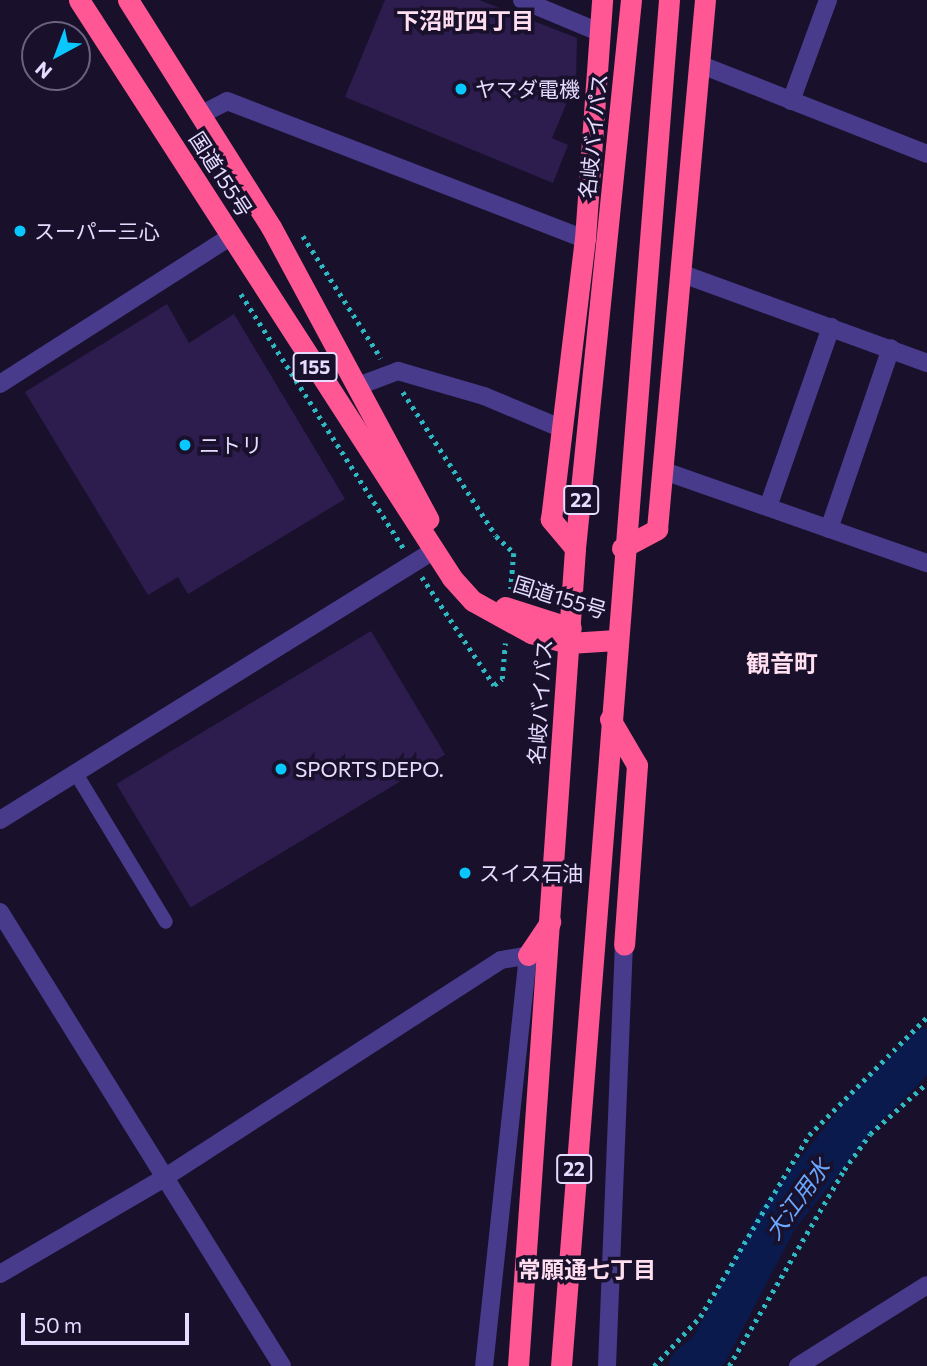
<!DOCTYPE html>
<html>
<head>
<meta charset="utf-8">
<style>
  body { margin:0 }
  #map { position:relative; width:927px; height:1366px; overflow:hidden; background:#19112c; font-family:Commissioner,"Noto Sans JP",sans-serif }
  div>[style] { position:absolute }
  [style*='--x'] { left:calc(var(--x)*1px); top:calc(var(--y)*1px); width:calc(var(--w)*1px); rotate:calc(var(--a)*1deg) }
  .river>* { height:40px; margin:-20px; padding:0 20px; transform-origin:20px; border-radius:20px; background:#0a1a4c }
  .building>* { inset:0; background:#2d1c4e; transform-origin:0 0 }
  .path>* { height:4.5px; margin-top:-2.25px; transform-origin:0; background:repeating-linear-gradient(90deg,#2eb8c1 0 3.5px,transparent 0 8.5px) }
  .lane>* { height:14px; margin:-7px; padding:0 7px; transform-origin:7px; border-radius:7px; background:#483b8c }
  .street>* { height:18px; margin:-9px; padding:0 9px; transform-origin:9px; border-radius:9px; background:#483b8c }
  .highway>* { height:21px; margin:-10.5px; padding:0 10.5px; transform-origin:10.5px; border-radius:10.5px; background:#ff5793 }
  .dots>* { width:19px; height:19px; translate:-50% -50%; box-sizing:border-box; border:4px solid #19112c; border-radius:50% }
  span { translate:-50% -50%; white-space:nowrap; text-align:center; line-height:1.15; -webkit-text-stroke:7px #19112c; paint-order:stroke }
  .shield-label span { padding:2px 5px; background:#19112c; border:2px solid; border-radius:5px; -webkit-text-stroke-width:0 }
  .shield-label { font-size:19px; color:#e5dcff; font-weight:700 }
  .poi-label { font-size:21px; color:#e5dcff }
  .left { translate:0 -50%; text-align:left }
  .street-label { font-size:21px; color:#e5dcff }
  .neighbourhood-label { font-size:23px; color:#ffdeef; font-weight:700 }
  .water-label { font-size:23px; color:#6aa8ff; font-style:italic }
  .quarter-label { font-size:24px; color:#ffdeef; font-weight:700 }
  .north { position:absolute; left:21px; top:21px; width:70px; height:70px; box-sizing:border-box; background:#19112c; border:2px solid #6b6280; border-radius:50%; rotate:221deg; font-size:19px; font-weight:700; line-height:28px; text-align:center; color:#e5dcff }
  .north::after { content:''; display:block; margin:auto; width:24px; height:32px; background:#08c8ff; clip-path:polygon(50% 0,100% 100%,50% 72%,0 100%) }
  .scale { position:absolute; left:21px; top:1313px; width:168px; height:32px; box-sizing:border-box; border:4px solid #e5dcff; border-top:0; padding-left:9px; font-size:21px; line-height:24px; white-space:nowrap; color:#e5dcff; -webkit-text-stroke:5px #19112c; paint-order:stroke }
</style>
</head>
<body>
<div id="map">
  <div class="river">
    <i style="--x:689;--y:1366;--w:26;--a:-39"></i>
    <i style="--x:709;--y:1350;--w:149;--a:-62.4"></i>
    <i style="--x:778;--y:1218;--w:139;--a:-51.4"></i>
    <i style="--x:865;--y:1109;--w:87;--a:-44.5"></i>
  </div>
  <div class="building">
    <i style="clip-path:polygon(385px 0,479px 0,577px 38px,576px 81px,552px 138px,568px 145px,553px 183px,345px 97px)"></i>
    <i style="clip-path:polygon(167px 304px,189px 343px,234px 314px,345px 499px,188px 594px,178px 577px,148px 595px,25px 392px)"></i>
    <i style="left:371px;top:631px;width:144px;height:297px;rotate:59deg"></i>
  </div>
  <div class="path">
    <i style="--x:303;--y:236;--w:145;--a:57.4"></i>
    <i style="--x:241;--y:294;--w:303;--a:57.4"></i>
    <i style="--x:403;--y:392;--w:171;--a:57.1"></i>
    <i style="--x:496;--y:536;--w:25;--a:43"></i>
    <i style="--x:514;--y:553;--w:36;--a:95"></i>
    <i style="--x:422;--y:577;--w:130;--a:56.3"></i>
    <i style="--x:494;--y:685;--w:10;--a:-37"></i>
    <i style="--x:502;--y:679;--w:36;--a:-85"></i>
    <i style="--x:654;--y:1366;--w:67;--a:-46.8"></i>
    <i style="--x:700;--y:1317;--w:212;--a:-59.1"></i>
    <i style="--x:809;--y:1135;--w:167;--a:-45"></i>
    <i style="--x:729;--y:1366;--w:227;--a:-59.6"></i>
    <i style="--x:844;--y:1170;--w:44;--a:-54.2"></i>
    <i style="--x:870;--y:1134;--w:76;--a:-41.8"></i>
  </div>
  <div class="lane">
    <i style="--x:75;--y:772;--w:175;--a:58.8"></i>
  </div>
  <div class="street">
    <i style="--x:522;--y:0;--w:83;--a:22.6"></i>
    <i style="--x:699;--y:64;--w:245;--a:21.5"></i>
    <i style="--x:791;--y:101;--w:108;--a:-69.9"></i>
    <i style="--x:200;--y:115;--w:30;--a:-27"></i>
    <i style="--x:227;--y:101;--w:384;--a:21.1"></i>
    <i style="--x:680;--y:273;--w:263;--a:20"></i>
    <i style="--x:0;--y:384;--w:274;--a:-32.6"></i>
    <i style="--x:358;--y:386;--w:43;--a:-20.6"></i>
    <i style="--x:398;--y:371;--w:90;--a:16.2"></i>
    <i style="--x:484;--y:396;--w:80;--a:22.7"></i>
    <i style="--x:664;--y:471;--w:279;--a:19.3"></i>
    <i style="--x:768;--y:507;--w:191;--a:-70.7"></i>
    <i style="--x:829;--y:529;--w:191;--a:-71.1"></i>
    <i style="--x:0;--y:820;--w:510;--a:-31.85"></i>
    <i style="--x:0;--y:912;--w:534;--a:58.15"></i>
    <i style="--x:0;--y:1274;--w:190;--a:-30.3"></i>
    <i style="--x:164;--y:1178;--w:401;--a:-32.9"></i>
    <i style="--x:501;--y:960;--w:27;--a:-10"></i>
    <i style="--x:528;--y:955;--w:413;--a:96.1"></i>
    <i style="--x:607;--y:1366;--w:421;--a:-87.7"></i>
    <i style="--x:798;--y:1366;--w:152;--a:-32.1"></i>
  </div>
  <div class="highway">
    <i style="--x:79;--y:0;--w:688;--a:57.16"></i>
    <i style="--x:452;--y:578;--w:31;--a:48"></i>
    <i style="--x:473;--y:601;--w:66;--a:28.9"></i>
    <i style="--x:531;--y:633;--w:39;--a:15"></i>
    <i style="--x:569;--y:643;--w:47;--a:-3.7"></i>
    <i style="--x:128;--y:0;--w:268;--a:57.8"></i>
    <i style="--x:271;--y:227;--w:332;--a:61.7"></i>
    <i style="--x:575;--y:548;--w:38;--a:-130"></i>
    <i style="--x:551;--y:519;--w:282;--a:-83.1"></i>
    <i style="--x:585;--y:239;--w:240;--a:-85.9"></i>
    <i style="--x:622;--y:548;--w:40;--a:-28"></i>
    <i style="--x:657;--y:529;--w:531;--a:-84.82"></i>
    <i style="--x:505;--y:607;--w:69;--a:17.7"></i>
    <i style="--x:610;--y:719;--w:53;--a:59.6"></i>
    <i style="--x:637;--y:765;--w:180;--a:94.1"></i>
    <i style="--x:528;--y:955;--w:40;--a:-56"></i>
    <i style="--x:518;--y:1366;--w:820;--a:-86.01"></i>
    <i style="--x:575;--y:548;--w:551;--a:-84.17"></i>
    <i style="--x:561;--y:1366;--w:1370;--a:-85.48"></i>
  </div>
  <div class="dots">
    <i style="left:461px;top:89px;background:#08c8ff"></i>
    <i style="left:20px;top:231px;background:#08c8ff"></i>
    <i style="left:185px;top:445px;background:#08c8ff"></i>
    <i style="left:281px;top:769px;background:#08c8ff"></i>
    <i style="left:465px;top:873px;background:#08c8ff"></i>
  </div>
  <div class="shield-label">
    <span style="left:315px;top:367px">155</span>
    <span style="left:581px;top:500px">22</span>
    <span style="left:574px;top:1169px">22</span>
  </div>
  <div class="poi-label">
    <span class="left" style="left:475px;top:89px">ヤマダ電機</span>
    <span class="left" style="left:34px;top:231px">スーパー三心</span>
    <span class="left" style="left:199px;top:445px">ニトリ</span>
    <span class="left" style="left:295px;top:769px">SPORTS DEPO.</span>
    <span class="left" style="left:479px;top:873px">スイス石油</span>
  </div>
  <div class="street-label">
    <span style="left:593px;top:136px;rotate:-84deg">名岐バイパス</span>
    <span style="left:221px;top:174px;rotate:57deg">国道155号</span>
    <span style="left:560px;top:597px;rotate:17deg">国道155号</span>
    <span style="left:540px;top:702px;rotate:-86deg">名岐バイパス</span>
  </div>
  <div class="neighbourhood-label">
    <span style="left:465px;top:20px">下沼町四丁目</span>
    <span style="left:587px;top:1269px">常願通七丁目</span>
  </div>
  <div class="water-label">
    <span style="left:797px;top:1199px;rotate:-54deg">大江用水</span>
  </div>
  <div class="quarter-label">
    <span style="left:782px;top:663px">観音町</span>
  </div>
  <div class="north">N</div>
  <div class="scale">50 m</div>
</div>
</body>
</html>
